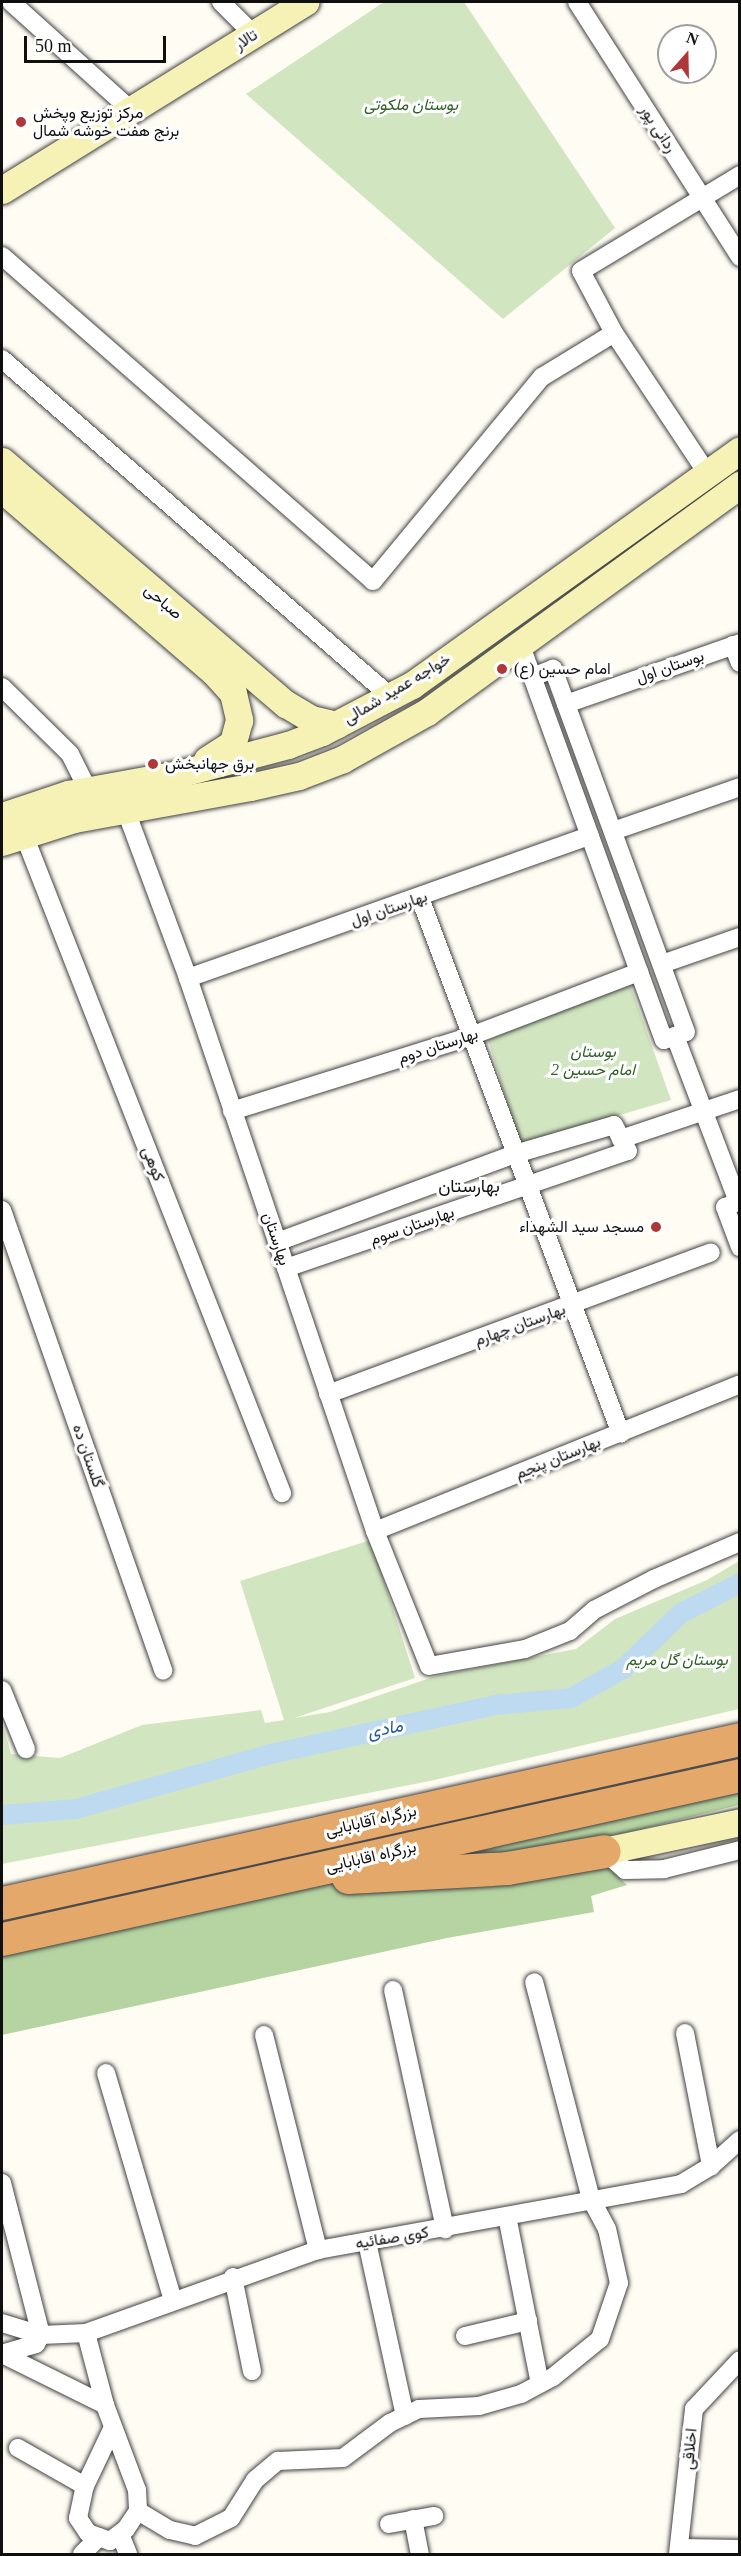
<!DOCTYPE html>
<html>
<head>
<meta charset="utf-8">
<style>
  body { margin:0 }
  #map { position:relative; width:741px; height:2556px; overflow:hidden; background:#fefcf3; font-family:"Times New Roman",Vazirmatn,serif }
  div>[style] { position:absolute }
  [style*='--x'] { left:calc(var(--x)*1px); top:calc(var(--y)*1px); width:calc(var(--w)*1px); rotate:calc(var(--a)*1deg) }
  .green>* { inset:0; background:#d1e5c0 }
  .forest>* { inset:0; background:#b5d4a1 }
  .canal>* { height:20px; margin:-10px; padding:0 10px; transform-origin:10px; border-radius:10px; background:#bddaf0 }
  .roads { filter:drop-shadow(0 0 2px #424242) drop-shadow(0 0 2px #424242) }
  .street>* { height:18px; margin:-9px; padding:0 9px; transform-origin:9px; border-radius:9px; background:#fff }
  .secondary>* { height:27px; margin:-13.5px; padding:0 13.5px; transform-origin:13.5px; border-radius:13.5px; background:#f6f2b6 }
  .highway>* { height:33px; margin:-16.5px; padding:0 16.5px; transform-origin:16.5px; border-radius:16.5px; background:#e4a86b }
  .dots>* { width:16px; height:16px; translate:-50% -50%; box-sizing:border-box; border:3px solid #fff; border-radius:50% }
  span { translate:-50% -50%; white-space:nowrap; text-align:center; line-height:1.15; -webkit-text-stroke:6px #fff; paint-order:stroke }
  .street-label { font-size:16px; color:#0f0f0f }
  .park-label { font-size:16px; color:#306126; font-style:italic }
  .poi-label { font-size:16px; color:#0f0f0f }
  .left { translate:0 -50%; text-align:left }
  .right { translate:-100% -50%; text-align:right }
  .neighbourhood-label { font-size:18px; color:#0f0f0f }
  .water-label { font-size:18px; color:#265e94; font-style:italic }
  .frame { position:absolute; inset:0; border:3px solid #0f0f0f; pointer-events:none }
  .north { position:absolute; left:657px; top:24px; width:60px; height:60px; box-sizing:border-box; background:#fff; border:2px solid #9f9f9f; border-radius:50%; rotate:20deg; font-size:16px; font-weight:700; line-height:24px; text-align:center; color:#0f0f0f }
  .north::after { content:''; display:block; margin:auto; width:21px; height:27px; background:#b03737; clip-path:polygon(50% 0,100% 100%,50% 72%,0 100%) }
  .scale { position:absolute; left:24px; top:36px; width:142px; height:27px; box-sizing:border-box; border:3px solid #0f0f0f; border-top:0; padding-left:8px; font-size:18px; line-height:21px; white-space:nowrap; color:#0f0f0f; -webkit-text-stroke:4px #fff; paint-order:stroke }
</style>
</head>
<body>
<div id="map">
  <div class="green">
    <i style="clip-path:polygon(384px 2px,464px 2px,615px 228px,503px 319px,246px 94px)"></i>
    <i style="clip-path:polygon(630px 984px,671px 1100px,520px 1144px,488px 1040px)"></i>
    <i style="clip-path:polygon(371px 1540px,415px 1678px,294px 1718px,330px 1712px,436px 1676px,576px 1649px,615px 1619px,707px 1580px,739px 1561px,739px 1709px,430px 1781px,2px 1864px,2px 1722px,11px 1754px,60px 1758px,142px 1725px,261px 1710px,265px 1723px,284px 1720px,240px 1581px)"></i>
  </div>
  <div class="forest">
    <i style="clip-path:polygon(739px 1787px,739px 1805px,625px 1833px,494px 1855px,393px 1864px)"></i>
    <i style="clip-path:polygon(601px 1859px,627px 1885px,591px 1896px,594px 1912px,447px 1938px,2px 2035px,2px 1946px,290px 1885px,391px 1882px)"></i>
  </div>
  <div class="canal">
    <i style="--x:2;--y:1815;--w:74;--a:-4.6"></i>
    <i style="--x:76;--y:1809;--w:203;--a:-15.8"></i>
    <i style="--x:271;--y:1754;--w:229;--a:-12.3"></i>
    <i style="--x:495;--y:1705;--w:76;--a:-5.3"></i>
    <i style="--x:571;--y:1698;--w:60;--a:-29.1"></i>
    <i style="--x:623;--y:1669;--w:81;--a:-44"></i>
    <i style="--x:681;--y:1613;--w:66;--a:-27"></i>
  </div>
  <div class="roads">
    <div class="street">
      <i style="--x:11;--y:2;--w:163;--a:42"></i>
      <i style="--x:221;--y:2;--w:47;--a:45"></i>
      <i style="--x:577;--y:2;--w:303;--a:57.4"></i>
      <i style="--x:2;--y:256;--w:493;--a:41.2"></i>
      <i style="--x:373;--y:581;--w:265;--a:-50.4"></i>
      <i style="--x:542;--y:377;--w:84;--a:-31.4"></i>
      <i style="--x:2;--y:359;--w:514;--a:40.98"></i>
      <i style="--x:707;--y:473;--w:168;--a:-123.6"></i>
      <i style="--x:614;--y:333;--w:70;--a:-118"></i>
      <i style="--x:581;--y:271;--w:186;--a:-31.1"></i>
      <i style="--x:520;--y:643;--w:422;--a:70.1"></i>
      <i style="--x:664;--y:1040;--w:23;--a:-20"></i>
      <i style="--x:686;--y:1032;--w:387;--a:-110.1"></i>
      <i style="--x:553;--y:669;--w:22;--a:159"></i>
      <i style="--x:733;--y:645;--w:19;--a:69"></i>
      <i style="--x:2;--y:687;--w:95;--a:44.6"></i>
      <i style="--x:70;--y:754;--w:40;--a:63.4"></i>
      <i style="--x:566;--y:704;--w:184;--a:-19.3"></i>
      <i style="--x:126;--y:811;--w:178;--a:69.6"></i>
      <i style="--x:188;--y:978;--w:584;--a:71.32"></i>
      <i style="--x:375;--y:1531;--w:145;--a:68.2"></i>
      <i style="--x:429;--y:1666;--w:97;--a:-10"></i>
      <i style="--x:525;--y:1649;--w:48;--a:-21.8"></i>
      <i style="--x:570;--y:1631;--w:32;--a:-41"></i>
      <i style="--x:594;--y:1610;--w:68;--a:-27.3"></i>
      <i style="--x:654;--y:1579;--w:94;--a:-23.3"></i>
      <i style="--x:613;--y:831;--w:134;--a:-19.1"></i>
      <i style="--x:24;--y:835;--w:707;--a:68.59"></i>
      <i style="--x:420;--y:898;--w:572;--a:69.44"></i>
      <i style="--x:662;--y:964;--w:83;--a:-19.1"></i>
      <i style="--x:188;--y:978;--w:426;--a:-19.5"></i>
      <i style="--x:675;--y:1036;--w:178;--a:69.2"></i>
      <i style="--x:232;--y:1111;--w:250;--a:-17.4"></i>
      <i style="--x:471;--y:1036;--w:180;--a:-20.9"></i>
      <i style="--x:740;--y:1201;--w:16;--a:158"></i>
      <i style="--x:725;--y:1207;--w:43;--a:69.4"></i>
      <i style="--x:2;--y:1210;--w:488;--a:70.7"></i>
      <i style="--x:277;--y:1242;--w:254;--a:-20.3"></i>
      <i style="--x:515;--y:1154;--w:103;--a:-16.3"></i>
      <i style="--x:614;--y:1125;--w:16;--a:63"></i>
      <i style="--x:286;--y:1268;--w:361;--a:-18.9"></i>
      <i style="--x:628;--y:1151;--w:14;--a:-120"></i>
      <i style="--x:621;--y:1139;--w:126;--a:-18.6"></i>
      <i style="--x:328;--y:1394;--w:408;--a:-20.3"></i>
      <i style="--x:375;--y:1531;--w:393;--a:-21.9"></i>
      <i style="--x:2;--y:1690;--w:64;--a:67.9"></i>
      <i style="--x:604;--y:1851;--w:28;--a:42"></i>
      <i style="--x:625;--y:1870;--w:39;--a:-1"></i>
      <i style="--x:664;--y:1869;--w:78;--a:-14"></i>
      <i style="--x:393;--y:1990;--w:245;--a:77.7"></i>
      <i style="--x:685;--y:2033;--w:136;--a:78.9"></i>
      <i style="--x:264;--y:2035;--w:222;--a:75.9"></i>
      <i style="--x:106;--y:2073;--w:237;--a:73.6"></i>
      <i style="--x:2;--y:2183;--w:157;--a:75.6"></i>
      <i style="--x:41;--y:2335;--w:45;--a:-2.5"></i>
      <i style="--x:86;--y:2333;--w:246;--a:-19.7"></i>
      <i style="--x:318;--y:2250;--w:369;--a:-10.3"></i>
      <i style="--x:681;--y:2184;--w:35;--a:-31"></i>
      <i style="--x:711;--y:2166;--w:39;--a:-42"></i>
      <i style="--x:507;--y:2216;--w:171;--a:78.9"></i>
      <i style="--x:367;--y:2242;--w:178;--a:77.7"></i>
      <i style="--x:233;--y:2277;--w:96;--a:78.6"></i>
      <i style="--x:2;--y:2323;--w:41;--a:17.1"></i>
      <i style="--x:41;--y:2335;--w:10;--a:119"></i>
      <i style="--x:36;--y:2344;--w:35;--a:164"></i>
      <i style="--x:86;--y:2333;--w:74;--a:75.2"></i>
      <i style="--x:105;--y:2405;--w:91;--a:69.4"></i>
      <i style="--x:137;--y:2490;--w:21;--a:87"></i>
      <i style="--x:138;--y:2511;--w:22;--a:124"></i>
      <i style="--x:126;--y:2529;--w:20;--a:143"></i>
      <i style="--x:110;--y:2541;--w:23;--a:-160"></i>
      <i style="--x:88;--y:2533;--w:18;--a:-124"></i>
      <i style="--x:78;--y:2518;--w:33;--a:-78"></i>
      <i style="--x:85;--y:2486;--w:65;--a:-64.6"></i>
      <i style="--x:465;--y:2336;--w:65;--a:-13.4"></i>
      <i style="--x:2;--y:2354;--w:115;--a:26.3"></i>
      <i style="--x:18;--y:2448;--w:77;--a:29.6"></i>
      <i style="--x:138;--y:2511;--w:37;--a:31"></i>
      <i style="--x:170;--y:2530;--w:26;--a:13"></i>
      <i style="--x:195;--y:2536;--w:40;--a:-26.6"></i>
      <i style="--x:231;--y:2518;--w:45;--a:-57.7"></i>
      <i style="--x:255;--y:2480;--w:30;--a:-40"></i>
      <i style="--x:278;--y:2461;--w:65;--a:-2.6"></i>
      <i style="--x:343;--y:2458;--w:59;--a:-36.7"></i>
      <i style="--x:390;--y:2423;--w:32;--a:-26"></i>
      <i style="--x:419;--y:2409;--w:60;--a:-2.9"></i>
      <i style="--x:479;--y:2406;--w:44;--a:-15.9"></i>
      <i style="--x:521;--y:2394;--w:36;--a:-28"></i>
      <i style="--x:553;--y:2377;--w:60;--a:-39"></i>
      <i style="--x:600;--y:2339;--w:59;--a:-71.3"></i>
      <i style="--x:619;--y:2283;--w:55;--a:-102.5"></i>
      <i style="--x:607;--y:2229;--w:34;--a:-118"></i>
      <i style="--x:591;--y:2199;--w:224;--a:-104.7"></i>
      <i style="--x:413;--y:2519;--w:36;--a:79"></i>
      <i style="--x:389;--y:2524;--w:46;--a:-10.1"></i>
      <i style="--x:120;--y:2534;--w:22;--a:68"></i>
      <i style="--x:680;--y:2548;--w:60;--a:1"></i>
      <i style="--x:82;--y:2554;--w:24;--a:-45"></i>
      <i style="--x:678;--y:2554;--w:146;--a:-83.7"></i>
      <i style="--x:694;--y:2409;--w:67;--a:-46.8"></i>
    </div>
    <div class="secondary">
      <i style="--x:2;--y:190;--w:357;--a:-31.8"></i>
      <i style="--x:2;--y:461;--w:374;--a:40.6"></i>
      <i style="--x:286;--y:704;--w:29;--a:31"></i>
      <i style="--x:311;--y:719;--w:26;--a:13"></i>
      <i style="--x:2;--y:489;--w:280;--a:40.8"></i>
      <i style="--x:214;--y:672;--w:28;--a:48"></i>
      <i style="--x:233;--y:693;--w:28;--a:77"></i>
      <i style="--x:239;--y:720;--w:24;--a:105"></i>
      <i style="--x:233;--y:743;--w:31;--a:147"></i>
      <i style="--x:2;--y:816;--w:70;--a:-18.4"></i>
      <i style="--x:68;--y:794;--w:112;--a:-10.3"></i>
      <i style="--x:178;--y:774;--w:114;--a:-14.8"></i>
      <i style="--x:288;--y:745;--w:36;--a:-21"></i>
      <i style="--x:322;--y:732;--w:102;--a:-27.6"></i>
      <i style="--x:412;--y:685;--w:403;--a:-35.6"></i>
      <i style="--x:2;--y:842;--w:76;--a:-17.7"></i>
      <i style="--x:74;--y:819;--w:179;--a:-10.3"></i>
      <i style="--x:250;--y:787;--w:50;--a:-12.7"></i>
      <i style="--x:299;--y:776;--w:47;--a:-21.1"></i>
      <i style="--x:343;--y:759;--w:96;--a:-29.2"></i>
      <i style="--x:427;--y:712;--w:387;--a:-36"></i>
      <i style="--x:604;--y:1851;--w:139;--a:-12"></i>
    </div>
    <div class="highway">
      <i style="--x:348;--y:1877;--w:159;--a:-3.2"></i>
      <i style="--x:507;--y:1868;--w:98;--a:-9.9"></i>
      <i style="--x:2;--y:1903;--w:756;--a:-12.53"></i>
      <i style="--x:2;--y:1939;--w:756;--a:-12.53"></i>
    </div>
  </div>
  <div class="dots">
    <i style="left:21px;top:122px;background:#b03737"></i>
    <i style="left:502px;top:669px;background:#b03737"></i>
    <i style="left:153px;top:764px;background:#b03737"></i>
    <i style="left:656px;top:1227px;background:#b03737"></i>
  </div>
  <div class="street-label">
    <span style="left:246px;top:40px;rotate:-33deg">تالار</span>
    <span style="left:658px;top:129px;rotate:57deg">ردانی پور</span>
    <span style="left:163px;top:602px;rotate:41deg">صباحی</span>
    <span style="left:670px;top:667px;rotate:-19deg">بوستان اول</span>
    <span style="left:397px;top:689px;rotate:-31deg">خواجه عمید شمالی</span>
    <span style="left:389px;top:909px;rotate:-19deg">بهارستان اول</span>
    <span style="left:438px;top:1046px;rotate:-18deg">بهارستان دوم</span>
    <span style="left:153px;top:1164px;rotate:69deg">کوهی</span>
    <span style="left:412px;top:1226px;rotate:-19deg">بهارستان سوم</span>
    <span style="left:276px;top:1239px;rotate:71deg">بهارستان</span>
    <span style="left:520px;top:1325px;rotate:-20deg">بهارستان چهارم</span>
    <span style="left:88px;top:1456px;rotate:71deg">گلستان ده</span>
    <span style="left:558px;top:1458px;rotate:-22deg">بهارستان پنجم</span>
    <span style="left:371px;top:1821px;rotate:-13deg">بزرگراه آقابابایی</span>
    <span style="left:371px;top:1857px;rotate:-13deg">بزرگراه اقابابایی</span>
    <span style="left:392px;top:2238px;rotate:-9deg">کوی صفائیه</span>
    <span style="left:690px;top:2449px;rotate:-85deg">اخلاقی</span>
  </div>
  <div class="park-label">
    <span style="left:411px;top:105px">بوستان ملکوتی</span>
    <span style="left:593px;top:1061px">بوستان<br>امام حسین 2</span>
    <span style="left:677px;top:1660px">بوستان گل مریم</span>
  </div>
  <div class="poi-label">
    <span class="left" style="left:33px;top:122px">مرکز توزیع وپخش<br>برنج هفت خوشه شمال</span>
    <span class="left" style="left:514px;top:669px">امام حسین (ع)</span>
    <span class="left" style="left:165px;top:764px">برق جهانبخش</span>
    <span class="right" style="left:644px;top:1227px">مسجد سید الشهداء</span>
  </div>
  <div class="neighbourhood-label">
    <span style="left:469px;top:1186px">بهارستان</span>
  </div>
  <div class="water-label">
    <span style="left:385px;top:1729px;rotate:-12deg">مادی</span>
  </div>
  <div class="frame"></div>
  <div class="north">N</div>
  <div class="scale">50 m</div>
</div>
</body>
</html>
